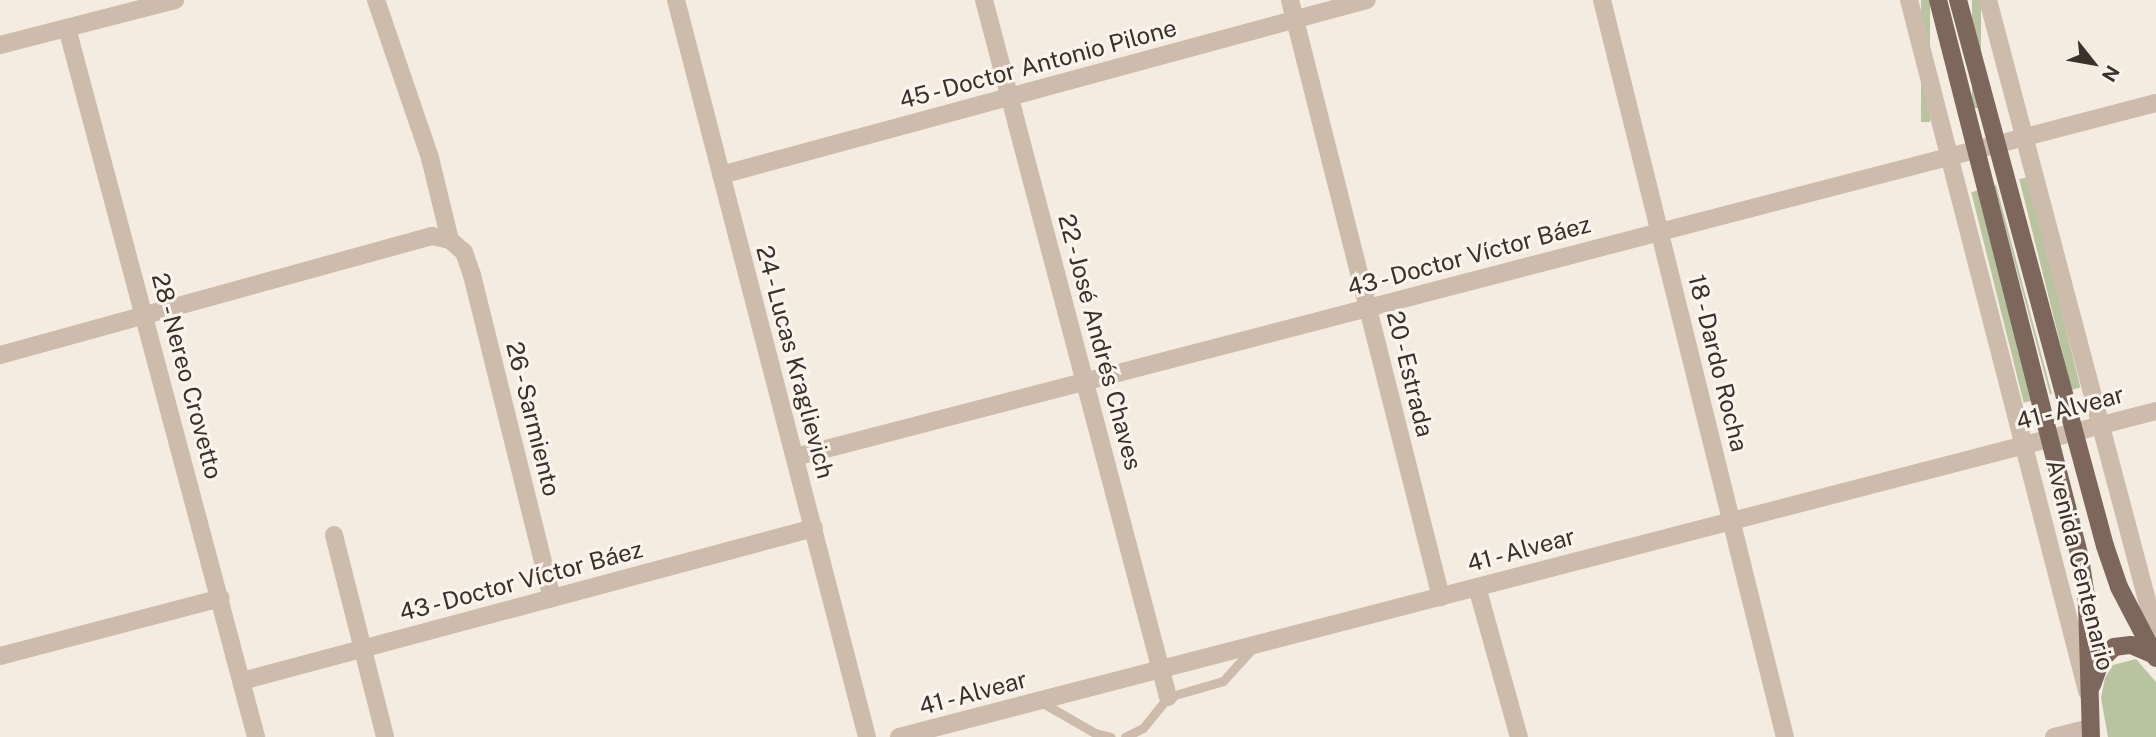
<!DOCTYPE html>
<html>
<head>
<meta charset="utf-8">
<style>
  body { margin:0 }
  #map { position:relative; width:2156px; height:737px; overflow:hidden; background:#f4ebe1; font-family:"Public Sans",sans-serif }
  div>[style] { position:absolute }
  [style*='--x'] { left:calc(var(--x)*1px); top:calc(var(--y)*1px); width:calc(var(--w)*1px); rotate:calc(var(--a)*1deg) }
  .green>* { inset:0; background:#b8c4a0; transform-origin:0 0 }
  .service>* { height:9px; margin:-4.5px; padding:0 4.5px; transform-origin:4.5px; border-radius:4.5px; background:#cdbbac }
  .minor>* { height:18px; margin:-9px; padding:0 9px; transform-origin:9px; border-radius:9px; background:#cdbbac }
  .tertiary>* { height:18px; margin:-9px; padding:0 9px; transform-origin:9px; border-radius:9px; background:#cdbbac }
  .primary>* { height:18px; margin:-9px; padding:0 9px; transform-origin:9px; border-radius:9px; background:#7d675c }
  span { translate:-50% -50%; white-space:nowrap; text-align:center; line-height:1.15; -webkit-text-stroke:6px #fbf5ee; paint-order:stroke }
  .street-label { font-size:24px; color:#3b302b }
  .north { position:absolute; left:2058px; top:28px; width:70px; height:70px; -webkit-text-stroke:5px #fbf5ee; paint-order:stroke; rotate:121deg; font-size:19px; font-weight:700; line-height:28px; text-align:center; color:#3b302b }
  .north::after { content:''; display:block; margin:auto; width:24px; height:32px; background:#3b302b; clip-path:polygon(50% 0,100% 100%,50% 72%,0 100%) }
</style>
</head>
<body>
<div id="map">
  <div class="green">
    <i style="left:1921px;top:0;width:9px;height:122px"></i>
    <i style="left:1972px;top:0;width:9px;height:108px"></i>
    <i style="left:2028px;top:177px;width:217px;height:9px;rotate:76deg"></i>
    <i style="left:1996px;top:185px;width:216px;height:2px;rotate:75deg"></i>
    <i style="left:1980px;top:190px;width:217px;height:9px;rotate:76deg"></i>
    <i style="clip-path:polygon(2136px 659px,2156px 682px,2156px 737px,2108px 737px,2101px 698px,2105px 678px,2113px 665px)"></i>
  </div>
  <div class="service">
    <i style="--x:1041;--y:702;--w:62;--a:29.9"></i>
    <i style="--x:1095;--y:733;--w:16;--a:14"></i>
    <i style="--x:1125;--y:737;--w:20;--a:-27"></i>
    <i style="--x:1143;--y:728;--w:40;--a:-51"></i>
    <i style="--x:1168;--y:697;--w:57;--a:-16.2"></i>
    <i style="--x:1223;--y:681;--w:43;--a:-47.8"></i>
  </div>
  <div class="minor">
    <i style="--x:376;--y:0;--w:167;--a:71.1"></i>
    <i style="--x:430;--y:158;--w:84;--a:76.3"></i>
    <i style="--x:676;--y:0;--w:761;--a:75.47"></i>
    <i style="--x:984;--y:0;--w:721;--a:75.21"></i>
    <i style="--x:1290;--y:0;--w:616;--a:75.81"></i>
    <i style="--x:1602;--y:0;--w:759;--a:76.06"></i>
    <i style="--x:1909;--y:0;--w:714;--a:75.55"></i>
    <i style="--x:1988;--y:0;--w:656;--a:75.16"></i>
    <i style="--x:67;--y:28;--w:734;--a:75.07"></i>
    <i style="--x:0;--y:45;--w:181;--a:-14.4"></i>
    <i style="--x:721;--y:175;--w:669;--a:-15.16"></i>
    <i style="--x:0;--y:355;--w:448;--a:-15.4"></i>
    <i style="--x:432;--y:236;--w:18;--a:13"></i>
    <i style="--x:450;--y:240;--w:18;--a:41"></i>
    <i style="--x:464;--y:252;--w:24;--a:71"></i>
    <i style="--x:472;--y:275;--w:333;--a:76.1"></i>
    <i style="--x:795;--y:457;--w:1406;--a:-14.58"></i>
    <i style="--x:334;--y:535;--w:208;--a:75.8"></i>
    <i style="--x:1477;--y:587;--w:156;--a:74.4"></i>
    <i style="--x:0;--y:656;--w:228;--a:-14.7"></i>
    <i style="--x:242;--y:681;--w:592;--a:-14.98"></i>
    <i style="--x:899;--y:737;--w:1299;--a:-14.54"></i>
  </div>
  <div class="tertiary">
    <i style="--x:2054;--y:737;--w:36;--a:-14"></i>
  </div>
  <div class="primary">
    <i style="--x:1938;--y:0;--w:576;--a:75.72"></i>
    <i style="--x:2080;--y:558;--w:46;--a:81.2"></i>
    <i style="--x:2087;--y:603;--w:134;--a:88.3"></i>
    <i style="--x:1958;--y:0;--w:565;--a:74.93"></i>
    <i style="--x:2105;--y:546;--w:43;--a:71.1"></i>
    <i style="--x:2119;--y:587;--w:80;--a:62.5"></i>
    <i style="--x:2092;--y:685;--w:27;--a:-70"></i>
    <i style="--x:2101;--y:660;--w:18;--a:-45"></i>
    <i style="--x:2114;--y:647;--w:17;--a:-7"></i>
    <i style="--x:2131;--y:645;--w:23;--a:23"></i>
  </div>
  <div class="street-label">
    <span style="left:1038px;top:64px;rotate:-15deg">45 - Doctor Antonio Pilone</span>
    <span style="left:1469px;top:256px;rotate:-15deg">43 - Doctor Víctor Báez</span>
    <span style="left:1100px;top:342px;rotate:75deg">22 - José Andrés Chaves</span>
    <span style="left:795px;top:362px;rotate:75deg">24 - Lucas Kraglievich</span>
    <span style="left:1718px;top:363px;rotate:76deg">18 - Dardo Rocha</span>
    <span style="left:1410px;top:374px;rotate:76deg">20 - Estrada</span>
    <span style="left:187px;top:376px;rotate:75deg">28 - Nereo Crovetto</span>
    <span style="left:2070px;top:408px;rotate:-15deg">41 - Alvear</span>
    <span style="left:533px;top:419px;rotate:76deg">26 - Sarmiento</span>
    <span style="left:1521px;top:550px;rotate:-15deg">41 - Alvear</span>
    <span style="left:2080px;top:565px;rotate:76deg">Avenida Centenario</span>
    <span style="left:521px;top:581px;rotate:-15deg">43 - Doctor Víctor Báez</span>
    <span style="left:973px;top:693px;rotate:-15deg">41 - Alvear</span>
  </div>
  <div class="north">N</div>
</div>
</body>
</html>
